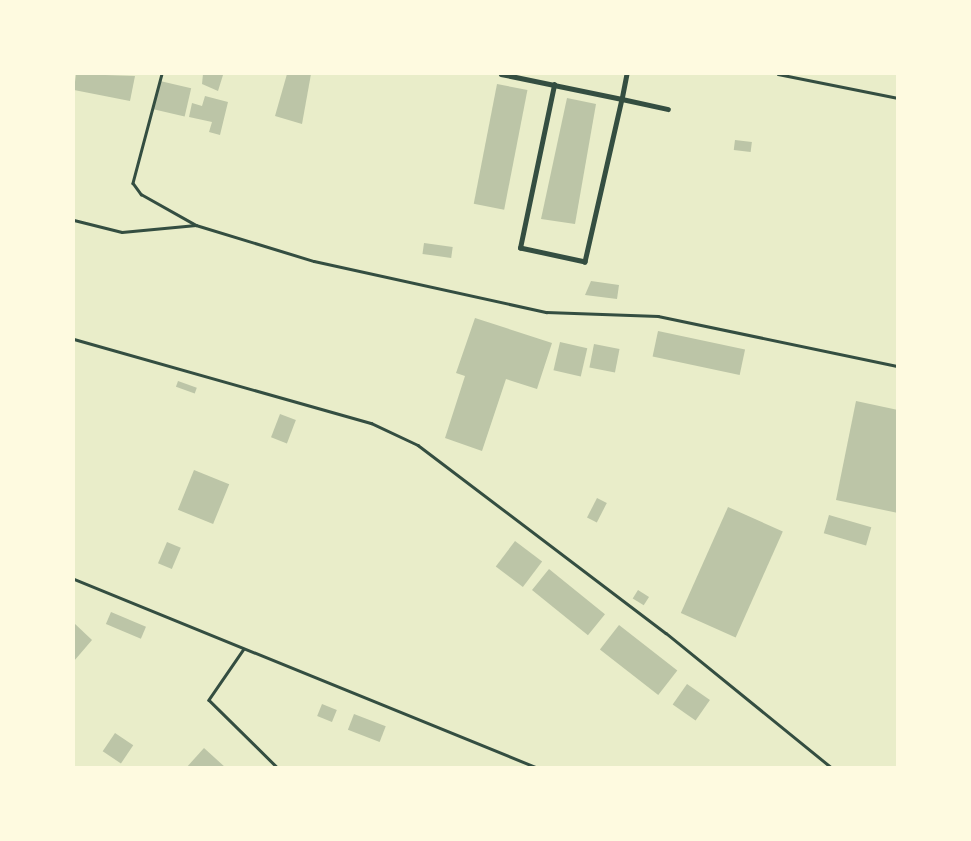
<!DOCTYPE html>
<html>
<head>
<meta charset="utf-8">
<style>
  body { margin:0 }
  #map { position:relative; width:971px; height:841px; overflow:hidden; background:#e9edc9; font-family:"Fira Sans Condensed",sans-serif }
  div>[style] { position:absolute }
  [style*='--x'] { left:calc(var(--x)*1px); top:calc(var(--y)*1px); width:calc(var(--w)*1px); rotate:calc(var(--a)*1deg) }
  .building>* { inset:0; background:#bcc5a7; transform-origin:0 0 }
  .service>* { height:2.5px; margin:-1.25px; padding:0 1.25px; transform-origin:1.25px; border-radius:1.25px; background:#344e41 }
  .minor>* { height:4.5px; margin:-2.25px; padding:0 2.25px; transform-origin:2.25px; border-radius:2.25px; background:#344e41 }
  span { translate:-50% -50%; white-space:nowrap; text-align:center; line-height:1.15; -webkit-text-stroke:7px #fefae0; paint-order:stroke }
  .frame { position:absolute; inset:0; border:75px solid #fefae0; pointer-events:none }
</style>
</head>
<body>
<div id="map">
  <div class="building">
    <i style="clip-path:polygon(76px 74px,135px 76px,130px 101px,74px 90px)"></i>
    <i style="clip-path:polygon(203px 74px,223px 75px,218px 91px,202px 84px)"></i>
    <i style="clip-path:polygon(287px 74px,311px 74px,302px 124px,275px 116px)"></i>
    <i style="left:160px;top:81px;width:32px;height:29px;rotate:13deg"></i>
    <i style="left:497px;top:84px;width:31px;height:122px;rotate:11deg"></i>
    <i style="clip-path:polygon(205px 96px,228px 102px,220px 135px,209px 132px,212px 122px,189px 117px,192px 103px,202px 106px)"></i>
    <i style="clip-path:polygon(567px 98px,596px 104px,575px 224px,541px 219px)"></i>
    <i style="left:735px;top:140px;width:17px;height:10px;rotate:7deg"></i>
    <i style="left:424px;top:243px;width:29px;height:11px;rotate:8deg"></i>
    <i style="clip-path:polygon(591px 281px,619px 285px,617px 299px,585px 295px)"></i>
    <i style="clip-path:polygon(475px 318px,552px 343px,537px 389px,506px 379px,482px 451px,445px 438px,465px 376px,456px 373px)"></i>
    <i style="left:658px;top:331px;width:89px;height:26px;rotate:12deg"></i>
    <i style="left:560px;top:342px;width:28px;height:29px;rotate:13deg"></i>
    <i style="left:594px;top:344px;width:26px;height:24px;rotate:11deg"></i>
    <i style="left:178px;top:381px;width:20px;height:6px;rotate:20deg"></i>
    <i style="clip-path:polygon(856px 401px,898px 410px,898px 513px,836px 500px)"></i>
    <i style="left:280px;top:414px;width:17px;height:25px;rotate:21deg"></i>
    <i style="left:194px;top:470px;width:38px;height:43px;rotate:22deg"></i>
    <i style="left:597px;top:498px;width:11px;height:22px;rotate:27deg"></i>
    <i style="left:728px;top:507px;width:60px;height:116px;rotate:24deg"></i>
    <i style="left:829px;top:515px;width:44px;height:19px;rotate:16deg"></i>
    <i style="left:515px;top:541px;width:34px;height:32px;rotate:37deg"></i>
    <i style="left:167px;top:542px;width:15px;height:23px;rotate:23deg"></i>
    <i style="left:549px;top:569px;width:72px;height:27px;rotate:39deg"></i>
    <i style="left:638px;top:590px;width:13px;height:10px;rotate:32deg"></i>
    <i style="left:111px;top:612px;width:38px;height:13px;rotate:23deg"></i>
    <i style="clip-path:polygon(74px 623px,92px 640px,74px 661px)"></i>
    <i style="left:619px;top:625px;width:74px;height:31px;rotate:38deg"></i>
    <i style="left:687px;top:684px;width:28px;height:25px;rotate:35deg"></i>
    <i style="left:322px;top:704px;width:16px;height:13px;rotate:22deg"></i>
    <i style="left:354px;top:714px;width:34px;height:17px;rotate:21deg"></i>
    <i style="left:115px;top:733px;width:22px;height:22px;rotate:34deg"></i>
    <i style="clip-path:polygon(204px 748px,226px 768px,186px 768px)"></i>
  </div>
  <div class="service">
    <i style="--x:162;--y:74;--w:113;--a:104.9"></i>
    <i style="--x:133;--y:183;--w:14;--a:54"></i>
    <i style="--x:141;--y:194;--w:63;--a:29.4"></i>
    <i style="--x:778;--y:74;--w:122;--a:11.3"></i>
    <i style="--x:74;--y:220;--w:49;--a:14"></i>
    <i style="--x:122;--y:232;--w:74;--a:-5.4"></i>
    <i style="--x:196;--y:225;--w:123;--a:17"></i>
    <i style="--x:314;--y:261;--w:238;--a:12.4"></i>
    <i style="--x:546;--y:312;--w:112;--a:2"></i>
    <i style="--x:658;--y:316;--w:245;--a:11.8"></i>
    <i style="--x:74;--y:339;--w:309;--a:15.8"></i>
    <i style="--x:371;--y:423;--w:52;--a:25.1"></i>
    <i style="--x:418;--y:445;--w:311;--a:37.2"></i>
    <i style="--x:666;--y:633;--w:214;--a:39.1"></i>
    <i style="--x:74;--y:579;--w:501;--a:22.16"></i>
    <i style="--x:244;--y:649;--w:62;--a:124.5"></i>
    <i style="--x:209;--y:700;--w:97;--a:44.6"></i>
  </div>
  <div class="minor">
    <i style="--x:501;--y:74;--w:54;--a:11.7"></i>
    <i style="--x:627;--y:74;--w:25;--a:101"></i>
    <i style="--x:622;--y:99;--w:167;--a:102.8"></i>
    <i style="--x:585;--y:262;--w:66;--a:-167.8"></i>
    <i style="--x:520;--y:248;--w:167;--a:-78.2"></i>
    <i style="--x:554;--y:85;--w:69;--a:11.6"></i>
    <i style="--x:622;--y:99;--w:47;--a:12.3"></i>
  </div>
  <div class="frame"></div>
</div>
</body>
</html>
